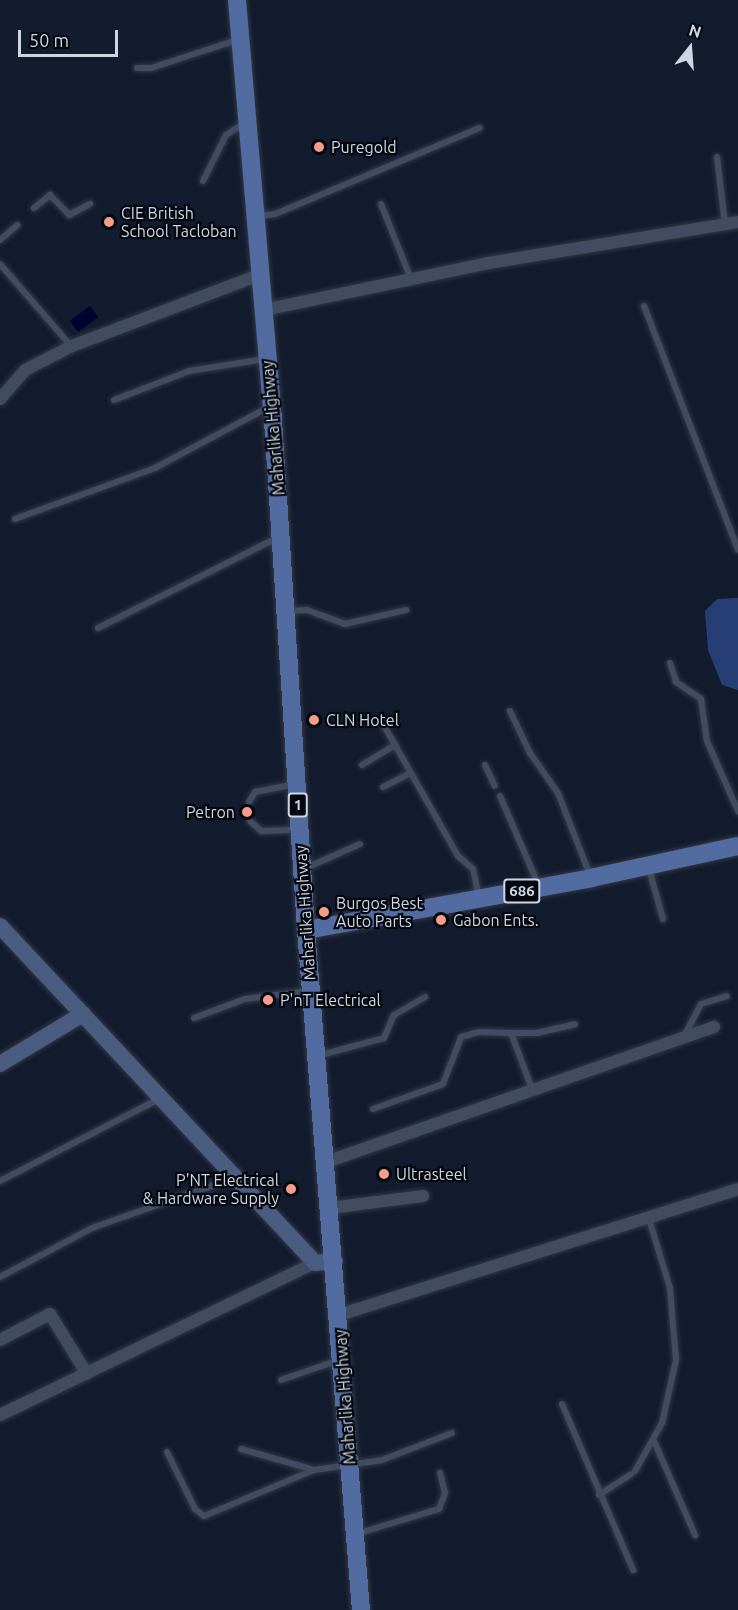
<!DOCTYPE html>
<html>
<head>
<meta charset="utf-8">
<style>
  body { margin:0 }
  #map { position:relative; width:738px; height:1610px; overflow:hidden; background:#131c2e; font-family:Ubuntu,sans-serif }
  div>[style] { position:absolute }
  [style*='--x'] { left:calc(var(--x)*1px); top:calc(var(--y)*1px); width:calc(var(--w)*1px); rotate:calc(var(--a)*1deg) }
  .green>* { inset:0; background:#263e74 }
  .water>* { inset:0; background:#000031; transform-origin:0 0 }
  .roads { filter:drop-shadow(0 0 2px #333847) drop-shadow(0 0 2px #333847) }
  .lane>* { height:6px; margin:-3px; padding:0 3px; transform-origin:3px; border-radius:3px; background:#414c61 }
  .street>* { height:12px; margin:-6px; padding:0 6px; transform-origin:6px; border-radius:6px; background:#414c61 }
  .secondary>* { height:16px; margin:-8px; padding:0 8px; transform-origin:8px; border-radius:8px; background:#4a5c80 }
  .primary>* { height:18px; margin:-9px; padding:0 9px; transform-origin:9px; border-radius:9px; background:#526ba0 }
  .dots>* { width:16px; height:16px; translate:-50% -50%; box-sizing:border-box; border:3px solid #04070e; border-radius:50% }
  span { translate:-50% -50%; white-space:nowrap; text-align:center; line-height:1.15; -webkit-text-stroke:4.5px #04070e; paint-order:stroke }
  .shield-label span { padding:2px 4px; background:#04070e; border:2px solid; border-radius:4px; -webkit-text-stroke-width:0 }
  .shield-label { font-size:15px; color:#cfd6e3; font-weight:700 }
  .poi-label { font-size:16px; color:#cfd6e3 }
  .left { translate:0 -50%; text-align:left }
  .right { translate:-100% -50%; text-align:right }
  .street-label { font-size:16px; color:#cfd6e3 }
  .north { position:absolute; left:660px; top:18px; width:60px; height:60px; -webkit-text-stroke:4px #04070e; paint-order:stroke; rotate:17deg; font-size:16px; font-weight:700; line-height:24px; text-align:center; color:#cfd6e3 }
  .north::after { content:''; display:block; margin:auto; width:21px; height:27px; background:#cfd6e3; clip-path:polygon(50% 0,100% 100%,50% 72%,0 100%) }
  .scale { position:absolute; left:18px; top:30px; width:100px; height:27px; box-sizing:border-box; border:3px solid #cfd6e3; border-top:0; padding-left:8px; font-size:18px; line-height:21px; white-space:nowrap; color:#cfd6e3; -webkit-text-stroke:4px #04070e; paint-order:stroke }
</style>
</head>
<body>
<div id="map">
  <div class="green">
    <i style="clip-path:polygon(738px 598px,738px 690px,722px 685px,708px 650px,705px 611px,717px 599px)"></i>
  </div>
  <div class="water">
    <i style="left:90px;top:306px;width:14px;height:25px;rotate:54deg"></i>
  </div>
  <div class="roads">
    <div class="lane">
      <i style="--x:137;--y:68;--w:14;--a:0"></i>
      <i style="--x:151;--y:68;--w:90;--a:-18"></i>
      <i style="--x:717;--y:157;--w:67;--a:83.2"></i>
      <i style="--x:203;--y:181;--w:51;--a:-63.4"></i>
      <i style="--x:226;--y:135;--w:24;--a:-33"></i>
      <i style="--x:381;--y:204;--w:81;--a:68.2"></i>
      <i style="--x:34;--y:208;--w:21;--a:-39"></i>
      <i style="--x:50;--y:195;--w:28;--a:46"></i>
      <i style="--x:69;--y:215;--w:24;--a:-28"></i>
      <i style="--x:258;--y:216;--w:17;--a:-7"></i>
      <i style="--x:275;--y:214;--w:222;--a:-22.8"></i>
      <i style="--x:0;--y:240;--w:23;--a:-41"></i>
      <i style="--x:0;--y:264;--w:108;--a:49.1"></i>
      <i style="--x:644;--y:306;--w:261;--a:68.9"></i>
      <i style="--x:114;--y:400;--w:80;--a:-21.1"></i>
      <i style="--x:189;--y:371;--w:77;--a:-9"></i>
      <i style="--x:15;--y:519;--w:149;--a:-20"></i>
      <i style="--x:155;--y:468;--w:129;--a:-28.2"></i>
      <i style="--x:288;--y:611;--w:19;--a:-3"></i>
      <i style="--x:307;--y:610;--w:40;--a:20.2"></i>
      <i style="--x:345;--y:624;--w:63;--a:-12.9"></i>
      <i style="--x:98;--y:628;--w:203;--a:-26.7"></i>
      <i style="--x:670;--y:663;--w:20;--a:72"></i>
      <i style="--x:676;--y:682;--w:30;--a:34"></i>
      <i style="--x:701;--y:699;--w:42;--a:81.9"></i>
      <i style="--x:707;--y:741;--w:77;--a:66.1"></i>
      <i style="--x:510;--y:711;--w:47;--a:64.5"></i>
      <i style="--x:530;--y:753;--w:49;--a:55"></i>
      <i style="--x:558;--y:793;--w:88;--a:68.7"></i>
      <i style="--x:382;--y:722;--w:154;--a:60.4"></i>
      <i style="--x:458;--y:856;--w:20;--a:41"></i>
      <i style="--x:473;--y:869;--w:30;--a:78"></i>
      <i style="--x:362;--y:765;--w:39;--a:-31"></i>
      <i style="--x:485;--y:765;--w:23;--a:65"></i>
      <i style="--x:383;--y:787;--w:30;--a:-27"></i>
      <i style="--x:500;--y:796;--w:98;--a:66.6"></i>
      <i style="--x:249;--y:802;--w:12;--a:-59"></i>
      <i style="--x:255;--y:792;--w:42;--a:-11"></i>
      <i style="--x:250;--y:821;--w:15;--a:42"></i>
      <i style="--x:261;--y:831;--w:35;--a:-2"></i>
      <i style="--x:306;--y:868;--w:59;--a:-24"></i>
      <i style="--x:649;--y:869;--w:52;--a:74.4"></i>
      <i style="--x:194;--y:1018;--w:54;--a:-20.4"></i>
      <i style="--x:245;--y:999;--w:63;--a:-7.4"></i>
      <i style="--x:511;--y:1033;--w:26;--a:0"></i>
      <i style="--x:537;--y:1033;--w:39;--a:-13"></i>
      <i style="--x:683;--y:1038;--w:38;--a:-62"></i>
      <i style="--x:701;--y:1004;--w:27;--a:-17"></i>
      <i style="--x:317;--y:1056;--w:69;--a:-15"></i>
      <i style="--x:384;--y:1038;--w:25;--a:-67"></i>
      <i style="--x:394;--y:1015;--w:36;--a:-30"></i>
      <i style="--x:373;--y:1109;--w:74;--a:-19.7"></i>
      <i style="--x:443;--y:1084;--w:50;--a:-69"></i>
      <i style="--x:461;--y:1037;--w:19;--a:-16"></i>
      <i style="--x:479;--y:1032;--w:32;--a:2"></i>
      <i style="--x:511;--y:1033;--w:60;--a:69.4"></i>
      <i style="--x:0;--y:1181;--w:179;--a:-27.3"></i>
      <i style="--x:0;--y:1277;--w:104;--a:-28"></i>
      <i style="--x:92;--y:1228;--w:151;--a:-19.4"></i>
      <i style="--x:281;--y:1380;--w:61;--a:-19"></i>
      <i style="--x:562;--y:1404;--w:181;--a:66.8"></i>
      <i style="--x:654;--y:1441;--w:103;--a:66.4"></i>
      <i style="--x:241;--y:1449;--w:76;--a:16"></i>
      <i style="--x:314;--y:1470;--w:69;--a:-8.4"></i>
      <i style="--x:382;--y:1460;--w:75;--a:-21.1"></i>
      <i style="--x:167;--y:1452;--w:64;--a:63.8"></i>
      <i style="--x:195;--y:1509;--w:11;--a:38"></i>
      <i style="--x:204;--y:1516;--w:119;--a:-22.7"></i>
      <i style="--x:635;--y:1471;--w:55;--a:-60.6"></i>
      <i style="--x:662;--y:1423;--w:65;--a:-77.5"></i>
      <i style="--x:676;--y:1360;--w:72;--a:-94.8"></i>
      <i style="--x:670;--y:1288;--w:72;--a:-106.9"></i>
      <i style="--x:599;--y:1495;--w:38;--a:-33"></i>
      <i style="--x:356;--y:1534;--w:87;--a:-16.8"></i>
      <i style="--x:439;--y:1509;--w:17;--a:-69"></i>
      <i style="--x:445;--y:1493;--w:21;--a:-104"></i>
    </div>
    <div class="street">
      <i style="--x:264;--y:310;--w:229;--a:-11.8"></i>
      <i style="--x:488;--y:263;--w:253;--a:-9.3"></i>
      <i style="--x:0;--y:399;--w:38;--a:-49"></i>
      <i style="--x:25;--y:370;--w:53;--a:-27.1"></i>
      <i style="--x:72;--y:346;--w:200;--a:-20.8"></i>
      <i style="--x:326;--y:1162;--w:411;--a:-19.2"></i>
      <i style="--x:330;--y:1208;--w:94;--a:-7.4"></i>
      <i style="--x:339;--y:1315;--w:418;--a:-17.5"></i>
      <i style="--x:0;--y:1340;--w:56;--a:-27.5"></i>
      <i style="--x:50;--y:1314;--w:70;--a:58.3"></i>
      <i style="--x:0;--y:1415;--w:350;--a:-25.8"></i>
    </div>
    <div class="secondary">
      <i style="--x:0;--y:926;--w:461;--a:46.9"></i>
      <i style="--x:315;--y:1263;--w:20;--a:-6"></i>
      <i style="--x:0;--y:1064;--w:97;--a:-31.1"></i>
    </div>
    <div class="primary">
      <i style="--x:237;--y:0;--w:407;--a:85.1"></i>
      <i style="--x:272;--y:405;--w:526;--a:86.29"></i>
      <i style="--x:306;--y:930;--w:682;--a:85.38"></i>
      <i style="--x:306;--y:930;--w:290;--a:-10.3"></i>
      <i style="--x:591;--y:878;--w:150;--a:-12.3"></i>
    </div>
  </div>
  <div class="dots">
    <i style="left:319px;top:147px;background:#f49d8b"></i>
    <i style="left:109px;top:222px;background:#f49d8b"></i>
    <i style="left:314px;top:720px;background:#f49d8b"></i>
    <i style="left:247px;top:812px;background:#f49d8b"></i>
    <i style="left:324px;top:912px;background:#f49d8b"></i>
    <i style="left:441px;top:920px;background:#f49d8b"></i>
    <i style="left:268px;top:1000px;background:#f49d8b"></i>
    <i style="left:384px;top:1174px;background:#f49d8b"></i>
    <i style="left:291px;top:1189px;background:#f49d8b"></i>
  </div>
  <div class="shield-label">
    <span style="left:298px;top:805px">1</span>
    <span style="left:522px;top:891px">686</span>
  </div>
  <div class="poi-label">
    <span class="left" style="left:331px;top:147px">Puregold</span>
    <span class="left" style="left:121px;top:222px">CIE British<br>School Tacloban</span>
    <span class="left" style="left:326px;top:720px">CLN Hotel</span>
    <span class="right" style="left:235px;top:812px">Petron</span>
    <span class="left" style="left:336px;top:912px">Burgos Best<br>Auto Parts</span>
    <span class="left" style="left:453px;top:920px">Gabon Ents.</span>
    <span class="left" style="left:280px;top:1000px">P'nT Electrical</span>
    <span class="left" style="left:396px;top:1174px">Ultrasteel</span>
    <span class="right" style="left:279px;top:1189px">P'NT Electrical<br>&amp; Hardware Supply</span>
  </div>
  <div class="street-label">
    <span style="left:273px;top:428px;rotate:-95deg">Maharlika Highway</span>
    <span style="left:305px;top:913px;rotate:-94deg">Maharlika Highway</span>
    <span style="left:345px;top:1397px;rotate:-94deg">Maharlika Highway</span>
  </div>
  <div class="north">N</div>
  <div class="scale">50 m</div>
</div>
</body>
</html>
